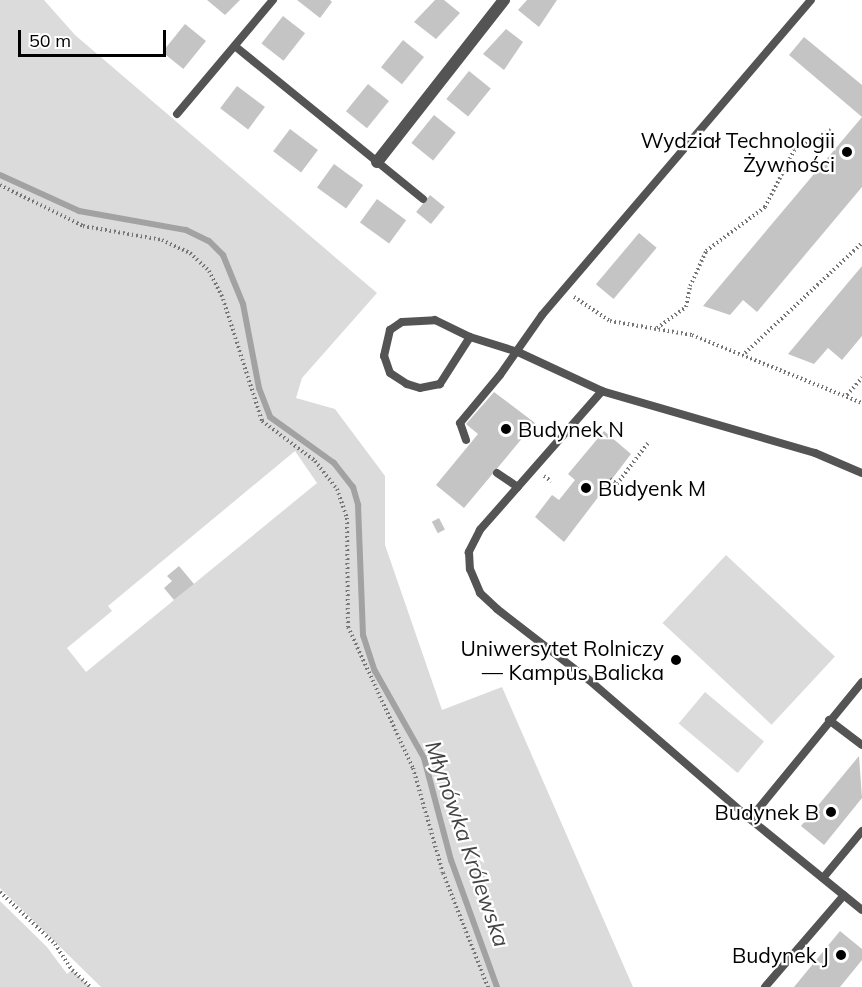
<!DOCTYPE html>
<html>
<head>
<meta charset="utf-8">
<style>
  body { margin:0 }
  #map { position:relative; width:862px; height:987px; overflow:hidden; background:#fff; font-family:Mulish,sans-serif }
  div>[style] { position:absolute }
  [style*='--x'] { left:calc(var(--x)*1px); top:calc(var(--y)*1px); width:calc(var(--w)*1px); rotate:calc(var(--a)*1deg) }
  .green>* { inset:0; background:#dbdbdb; transform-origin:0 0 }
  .stream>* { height:6px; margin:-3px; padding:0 3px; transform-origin:3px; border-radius:3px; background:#a2a2a2 }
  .building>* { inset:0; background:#c4c4c4; transform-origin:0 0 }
  .path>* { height:4px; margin-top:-2px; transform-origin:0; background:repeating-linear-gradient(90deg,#767676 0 1.5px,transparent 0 4.5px) }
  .lane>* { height:8px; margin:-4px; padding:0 4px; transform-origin:4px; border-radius:4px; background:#545454 }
  .street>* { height:12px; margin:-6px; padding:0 6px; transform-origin:6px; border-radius:6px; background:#545454 }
  .dots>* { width:16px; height:16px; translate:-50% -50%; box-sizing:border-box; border:3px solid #fff; border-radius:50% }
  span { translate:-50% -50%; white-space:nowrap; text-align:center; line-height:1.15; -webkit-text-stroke:4.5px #fff; paint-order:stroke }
  .poi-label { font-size:21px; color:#000 }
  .right { translate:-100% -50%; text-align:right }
  .left { translate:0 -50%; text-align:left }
  .water-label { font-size:22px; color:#434343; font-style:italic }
  .scale { position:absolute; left:18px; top:30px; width:148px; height:27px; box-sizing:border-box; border:3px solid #000; border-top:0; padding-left:8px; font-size:18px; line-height:21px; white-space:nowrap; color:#000; -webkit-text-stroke:4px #fff; paint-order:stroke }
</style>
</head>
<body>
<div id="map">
  <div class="green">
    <i style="clip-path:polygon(evenodd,0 0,44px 0,75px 35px,377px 293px,302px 378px,296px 398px,335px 409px,385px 476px,385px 545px,442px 710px,502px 687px,633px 987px,101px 987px,0 888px,0 0,295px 451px,317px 483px,86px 672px,67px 648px,112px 611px,108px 606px,295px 451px)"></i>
    <i style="left:726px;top:555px;width:149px;height:93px;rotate:43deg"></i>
    <i style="left:705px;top:692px;width:77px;height:41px;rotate:40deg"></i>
    <i style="clip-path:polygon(0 901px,47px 947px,67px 974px,72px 970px,90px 987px,0 987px)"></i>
  </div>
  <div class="stream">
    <i style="--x:0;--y:175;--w:87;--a:24.5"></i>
    <i style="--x:79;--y:211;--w:109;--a:10.1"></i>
    <i style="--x:186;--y:230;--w:25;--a:26"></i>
    <i style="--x:209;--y:241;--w:20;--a:45"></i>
    <i style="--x:223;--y:255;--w:53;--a:67.8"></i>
    <i style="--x:243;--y:304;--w:86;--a:79.2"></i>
    <i style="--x:259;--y:388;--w:31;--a:69"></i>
    <i style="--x:270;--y:417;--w:79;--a:35.7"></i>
    <i style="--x:334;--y:463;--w:31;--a:52"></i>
    <i style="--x:353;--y:487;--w:19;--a:74"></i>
    <i style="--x:358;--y:505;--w:130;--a:87.8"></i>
    <i style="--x:363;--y:635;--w:38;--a:72"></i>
    <i style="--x:375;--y:671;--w:100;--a:60.6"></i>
    <i style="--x:424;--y:758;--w:106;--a:75.2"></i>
    <i style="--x:451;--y:860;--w:135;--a:70.1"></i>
  </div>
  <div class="building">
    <i style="clip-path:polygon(207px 0,240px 0,225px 15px)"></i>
    <i style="clip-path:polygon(297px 0,330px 0,332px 2px,320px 18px)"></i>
    <i style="clip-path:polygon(435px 0,444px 0,460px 13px,436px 39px,414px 22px)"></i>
    <i style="clip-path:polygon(527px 0,557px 0,539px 27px,518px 10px)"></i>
    <i style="left:283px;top:16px;width:28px;height:35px;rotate:38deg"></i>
    <i style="left:185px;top:24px;width:27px;height:36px;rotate:39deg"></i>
    <i style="clip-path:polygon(506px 29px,523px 42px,504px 70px,483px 54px)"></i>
    <i style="clip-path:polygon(804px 37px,862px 85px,862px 187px,757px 312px,743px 300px,730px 315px,703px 306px,862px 117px,789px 55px)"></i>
    <i style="left:403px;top:40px;width:27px;height:35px;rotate:39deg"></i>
    <i style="left:469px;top:71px;width:28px;height:36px;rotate:39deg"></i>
    <i style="left:368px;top:84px;width:27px;height:35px;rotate:39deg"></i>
    <i style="left:237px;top:86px;width:35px;height:28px;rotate:37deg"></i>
    <i style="left:434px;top:115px;width:28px;height:36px;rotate:39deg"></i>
    <i style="left:290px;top:129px;width:35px;height:28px;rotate:37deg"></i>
    <i style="left:334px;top:164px;width:36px;height:29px;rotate:36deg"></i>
    <i style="left:430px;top:195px;width:19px;height:22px;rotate:39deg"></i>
    <i style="left:377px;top:199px;width:36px;height:29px;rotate:36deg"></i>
    <i style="left:639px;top:233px;width:23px;height:67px;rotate:40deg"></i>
    <i style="clip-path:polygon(862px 266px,862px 336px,842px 360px,828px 348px,814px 364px,788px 354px)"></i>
    <i style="clip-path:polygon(494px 392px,535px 423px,464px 508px,436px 485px,478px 434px,466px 424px)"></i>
    <i style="clip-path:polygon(604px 431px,631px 454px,564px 542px,535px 517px,552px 495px,559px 500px,575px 480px,568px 474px)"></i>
    <i style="left:439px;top:518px;width:13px;height:8px;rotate:63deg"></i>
    <i style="clip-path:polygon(179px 566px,194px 584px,174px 600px,164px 588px,172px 581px,167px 576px)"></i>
    <i style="clip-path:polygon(859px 756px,862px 798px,824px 845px,801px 826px)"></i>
    <i style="clip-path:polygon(840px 931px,862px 949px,862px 960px,840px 987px,794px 987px)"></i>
  </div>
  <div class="path">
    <i style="--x:0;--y:185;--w:93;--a:26.3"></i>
    <i style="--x:83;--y:226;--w:80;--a:10"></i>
    <i style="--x:162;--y:240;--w:31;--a:25"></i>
    <i style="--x:190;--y:253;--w:26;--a:43"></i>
    <i style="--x:209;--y:271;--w:31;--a:63"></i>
    <i style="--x:223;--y:299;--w:128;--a:72.3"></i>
    <i style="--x:262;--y:421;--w:66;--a:37"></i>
    <i style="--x:315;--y:461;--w:36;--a:52"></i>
    <i style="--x:337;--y:489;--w:31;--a:71"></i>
    <i style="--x:347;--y:518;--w:109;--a:89.5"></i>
    <i style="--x:348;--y:627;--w:155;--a:65.3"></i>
    <i style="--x:413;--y:768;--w:109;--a:74.1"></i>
    <i style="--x:443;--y:873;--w:123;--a:68.5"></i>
    <i style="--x:574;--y:297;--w:43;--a:33.7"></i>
    <i style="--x:610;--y:321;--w:83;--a:9.7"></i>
    <i style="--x:692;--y:335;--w:183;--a:21.8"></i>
    <i style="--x:657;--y:328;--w:36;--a:-36"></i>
    <i style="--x:686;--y:307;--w:21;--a:-79"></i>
    <i style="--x:690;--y:286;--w:38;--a:-65"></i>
    <i style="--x:706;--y:251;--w:74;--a:-36.7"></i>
    <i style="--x:765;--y:207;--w:64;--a:-63"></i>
    <i style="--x:794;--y:150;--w:42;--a:-28.4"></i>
    <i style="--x:745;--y:353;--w:161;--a:-43.2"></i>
    <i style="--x:847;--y:395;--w:23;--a:-49"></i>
    <i style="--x:544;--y:476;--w:9;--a:36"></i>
    <i style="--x:610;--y:479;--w:9;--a:36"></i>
    <i style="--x:617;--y:484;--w:51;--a:-52.9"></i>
    <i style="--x:0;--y:892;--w:76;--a:43.4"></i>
    <i style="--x:55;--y:944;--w:31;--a:57"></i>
    <i style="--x:72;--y:970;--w:25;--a:43"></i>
  </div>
  <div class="lane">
    <i style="--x:236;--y:47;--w:241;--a:39.1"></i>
    <i style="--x:177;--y:114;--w:149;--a:-49.9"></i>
    <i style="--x:470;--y:337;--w:56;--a:122.6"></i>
    <i style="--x:440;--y:384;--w:20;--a:169"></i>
    <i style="--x:420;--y:388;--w:14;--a:-163"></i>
    <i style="--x:407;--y:384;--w:20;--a:-147"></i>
    <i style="--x:390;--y:373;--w:18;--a:-109"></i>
    <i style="--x:384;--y:356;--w:27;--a:-77"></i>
    <i style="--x:390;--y:330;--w:14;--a:-34"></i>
    <i style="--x:402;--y:322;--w:33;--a:-3"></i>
    <i style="--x:435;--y:320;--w:39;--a:26"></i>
    <i style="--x:470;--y:337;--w:50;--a:17.4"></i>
    <i style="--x:518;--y:352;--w:93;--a:24.9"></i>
    <i style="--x:466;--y:440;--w:18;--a:-109"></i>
    <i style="--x:460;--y:423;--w:62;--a:-50.2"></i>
    <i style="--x:500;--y:375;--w:73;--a:-55"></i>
    <i style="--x:542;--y:315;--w:414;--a:-49.5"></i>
    <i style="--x:497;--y:473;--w:25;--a:34"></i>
    <i style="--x:862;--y:473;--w:51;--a:-156.9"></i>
    <i style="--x:815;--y:453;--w:222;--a:-163.8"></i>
    <i style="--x:602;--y:391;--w:185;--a:131.3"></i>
    <i style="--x:480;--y:530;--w:25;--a:117"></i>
    <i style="--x:469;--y:552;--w:17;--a:87"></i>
    <i style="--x:470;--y:569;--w:26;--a:67"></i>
    <i style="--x:480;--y:593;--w:23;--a:43"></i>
    <i style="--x:497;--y:609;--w:116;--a:37.7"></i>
    <i style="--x:589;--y:680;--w:213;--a:40.8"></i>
    <i style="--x:750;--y:819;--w:177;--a:-50.7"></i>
    <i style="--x:829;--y:720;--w:41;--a:37.1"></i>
    <i style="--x:750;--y:819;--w:144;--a:39.1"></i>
    <i style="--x:823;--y:878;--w:61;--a:-50.3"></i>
    <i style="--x:765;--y:987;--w:121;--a:-49.3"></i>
  </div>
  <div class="street">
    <i style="--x:377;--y:162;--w:206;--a:-51.9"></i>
  </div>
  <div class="dots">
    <i style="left:847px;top:152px;background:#000"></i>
    <i style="left:506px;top:429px;background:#000"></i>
    <i style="left:586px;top:488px;background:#000"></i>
    <i style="left:676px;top:660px;background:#000"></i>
    <i style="left:831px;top:812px;background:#000"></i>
    <i style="left:841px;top:955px;background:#000"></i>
  </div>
  <div class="poi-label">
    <span class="right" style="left:835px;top:152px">Wydział Technologii<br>Żywności</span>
    <span class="left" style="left:518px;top:429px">Budynek N</span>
    <span class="left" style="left:598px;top:488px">Budyenk M</span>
    <span class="right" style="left:664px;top:660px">Uniwersytet Rolniczy<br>— Kampus Balicka</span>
    <span class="right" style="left:819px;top:812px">Budynek B</span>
    <span class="right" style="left:829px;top:955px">Budynek J</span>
  </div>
  <div class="water-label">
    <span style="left:467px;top:844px;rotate:71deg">Młynówka Królewska</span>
  </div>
  <div class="scale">50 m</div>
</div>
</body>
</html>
